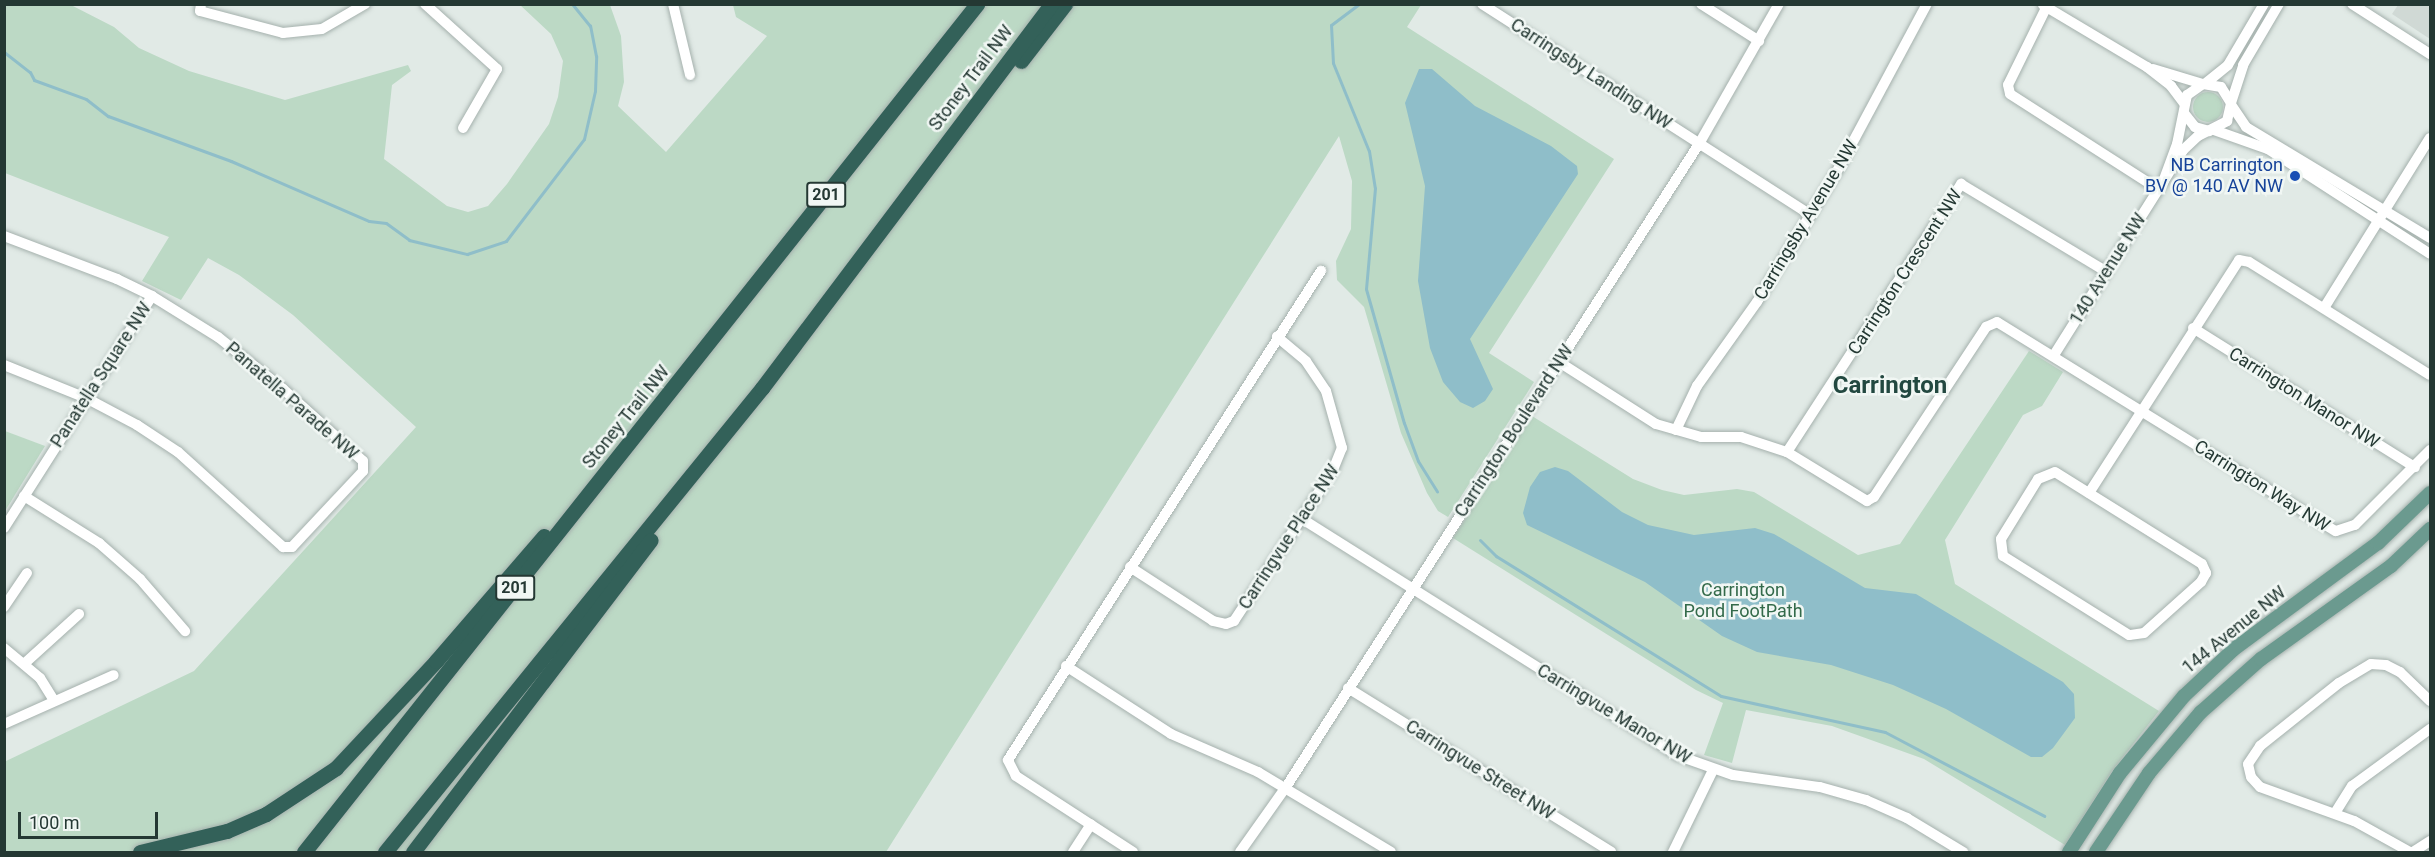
<!DOCTYPE html>
<html>
<head>
<meta charset="utf-8">
<style>
  body { margin:0 }
  #map { position:relative; width:2435px; height:857px; overflow:hidden; background:#e1eae6; font-family:Roboto,sans-serif }
  div>[style] { position:absolute }
  [style*='--x'] { left:calc(var(--x)*1px); top:calc(var(--y)*1px); width:calc(var(--w)*1px); rotate:calc(var(--a)*1deg) }
  .built>* { inset:0; background:#d0d9d5 }
  .green>* { inset:0; background:#bcd9c5 }
  .round { border-radius:50% }
  .water>* { inset:0; background:#8fbec9 }
  .stream>* { height:3px; margin:-1.5px; padding:0 1.5px; transform-origin:1.5px; border-radius:1.5px; background:#8fbec9 }
  .roads { filter:drop-shadow(0 0 2px #a5b1ad) drop-shadow(0 0 2px #a5b1ad) }
  .minor>* { height:10px; margin:-5px; padding:0 5px; transform-origin:5px; border-radius:5px; background:#fff }
  .major>* { height:14px; margin:-7px; padding:0 7px; transform-origin:7px; border-radius:7px; background:#6b9a8f }
  .highway>* { height:15px; margin:-7.5px; padding:0 7.5px; transform-origin:7.5px; border-radius:7.5px; background:#336159 }
  .dots>* { width:16px; height:16px; translate:-50% -50%; box-sizing:border-box; border:3px solid #f1f7f4; border-radius:50% }
  span { translate:-50% -50%; white-space:nowrap; text-align:center; line-height:1.15; -webkit-text-stroke:5px #f1f7f4; paint-order:stroke }
  .shield-label span { padding:2px 4px; background:#f1f7f4; border:2px solid; border-radius:4px; -webkit-text-stroke-width:0 }
  .shield-label { font-size:16px; color:#243833; font-weight:700 }
  .street-label { font-size:18px; color:#243833 }
  .transit-label { font-size:18px; color:#164399 }
  .right { translate:-100% -50%; text-align:right }
  .park-label { font-size:18px; color:#336a4a }
  .district-label { font-size:24px; color:#224840; font-weight:700 }
  .frame { position:absolute; inset:0; border:6px solid #243833; pointer-events:none }
  .scale { position:absolute; left:18px; top:812px; width:140px; height:27px; box-sizing:border-box; border:3px solid #243833; border-top:0; padding-left:8px; font-size:18px; line-height:21px; white-space:nowrap; color:#243833; -webkit-text-stroke:4px #f1f7f4; paint-order:stroke }
</style>
</head>
<body>
<div id="map">
  <div class="built">
    <i style="clip-path:polygon(2398px 5px,2430px 5px,2430px 39px,2392px 14px)"></i>
  </div>
  <div class="green">
    <i style="clip-path:polygon(519px 4px,610px 5px,621px 36px,624px 82px,618px 106px,666px 152px,767px 36px,736px 17px,733px 5px,1421px 5px,1407px 27px,1614px 159px,1489px 353px,1534px 382px,1448px 517px,1438px 511px,1427px 493px,1401px 433px,1364px 307px,1337px 280px,1336px 261px,1351px 229px,1352px 181px,1339px 136px,886px 852px,5px 852px,4px 762px,194px 671px,416px 427px,293px 315px,239px 275px,208px 258px,181px 300px,142px 281px,169px 237px,5px 173px,5px 5px,71px 5px,114px 27px,139px 48px,189px 71px,285px 100px,408px 65px,411px 71px,392px 85px,384px 159px,447px 206px,468px 212px,488px 206px,507px 184px,549px 124px,558px 97px,563px 61px,551px 34px)"></i>
    <i class="round" style="left:2193px;top:92px;width:30px;height:30px"></i>
    <i style="clip-path:polygon(2029px 351px,2063px 372px,2042px 406px,2023px 415px,1945px 540px,1955px 584px,2159px 711px,2112px 771px,2065px 845px,1924px 759px,1832px 726px,1746px 710px,1732px 763px,1704px 755px,1723px 703px,1696px 690px,1453px 538px,1532px 416px,1633px 479px,1662px 490px,1684px 495px,1737px 489px,1754px 492px,1858px 555px,1900px 544px)"></i>
    <i style="clip-path:polygon(5px 431px,45px 446px,5px 511px)"></i>
  </div>
  <div class="water">
    <i style="clip-path:polygon(1419px 69px,1432px 69px,1475px 106px,1551px 146px,1577px 166px,1578px 174px,1470px 339px,1493px 389px,1485px 401px,1473px 408px,1460px 402px,1443px 382px,1430px 348px,1418px 281px,1425px 186px,1405px 103px)"></i>
    <i style="clip-path:polygon(1555px 467px,1568px 471px,1622px 512px,1648px 525px,1694px 535px,1755px 528px,1774px 534px,1865px 588px,1916px 594px,2063px 682px,2074px 694px,2075px 718px,2053px 748px,2042px 757px,2031px 757px,1946px 709px,1893px 685px,1831px 665px,1757px 652px,1722px 636px,1645px 582px,1527px 525px,1523px 513px,1530px 487px,1540px 472px)"></i>
  </div>
  <div class="stream">
    <i style="--x:1359;--y:4;--w:35;--a:143"></i>
    <i style="--x:1331;--y:25;--w:38;--a:87"></i>
    <i style="--x:1333;--y:63;--w:95;--a:67.8"></i>
    <i style="--x:1369;--y:151;--w:37;--a:81"></i>
    <i style="--x:1375;--y:188;--w:101;--a:95.1"></i>
    <i style="--x:1366;--y:289;--w:139;--a:74.2"></i>
    <i style="--x:1404;--y:423;--w:40;--a:69.8"></i>
    <i style="--x:1418;--y:461;--w:36;--a:58"></i>
    <i style="--x:4;--y:52;--w:33;--a:38"></i>
    <i style="--x:30;--y:72;--w:9;--a:63"></i>
    <i style="--x:34;--y:80;--w:55;--a:20.1"></i>
    <i style="--x:86;--y:99;--w:28;--a:38"></i>
    <i style="--x:108;--y:116;--w:131;--a:20.1"></i>
    <i style="--x:231;--y:161;--w:150;--a:23.5"></i>
    <i style="--x:369;--y:221;--w:17;--a:7"></i>
    <i style="--x:386;--y:223;--w:29;--a:36"></i>
    <i style="--x:409;--y:240;--w:60;--a:13.6"></i>
    <i style="--x:467;--y:254;--w:41;--a:-18.4"></i>
    <i style="--x:506;--y:241;--w:128;--a:-52.6"></i>
    <i style="--x:584;--y:139;--w:49;--a:-77.1"></i>
    <i style="--x:595;--y:91;--w:35;--a:-88"></i>
    <i style="--x:596;--y:56;--w:31;--a:-101"></i>
    <i style="--x:590;--y:26;--w:28;--a:-129"></i>
    <i style="--x:1480;--y:540;--w:23;--a:45"></i>
    <i style="--x:1496;--y:556;--w:265;--a:31.9"></i>
    <i style="--x:1721;--y:696;--w:168;--a:12.4"></i>
    <i style="--x:1885;--y:732;--w:180;--a:27.8"></i>
  </div>
  <div class="roads">
    <div class="minor">
      <i style="--x:201;--y:4;--w:7;--a:98"></i>
      <i style="--x:200;--y:11;--w:86;--a:14.8"></i>
      <i style="--x:283;--y:33;--w:39;--a:-6"></i>
      <i style="--x:322;--y:29;--w:50;--a:-30.2"></i>
      <i style="--x:425;--y:4;--w:97;--a:42.1"></i>
      <i style="--x:497;--y:69;--w:68;--a:120"></i>
      <i style="--x:673;--y:4;--w:73;--a:76.5"></i>
      <i style="--x:1482;--y:4;--w:391;--a:32.7"></i>
      <i style="--x:1701;--y:4;--w:69;--a:32.5"></i>
      <i style="--x:2048;--y:4;--w:90;--a:116.3"></i>
      <i style="--x:2008;--y:85;--w:9;--a:77"></i>
      <i style="--x:2010;--y:94;--w:176;--a:32.7"></i>
      <i style="--x:2352;--y:4;--w:93;--a:32.7"></i>
      <i style="--x:2043;--y:5;--w:121;--a:30.8"></i>
      <i style="--x:2147;--y:67;--w:31;--a:38"></i>
      <i style="--x:2171;--y:86;--w:21;--a:53"></i>
      <i style="--x:2153;--y:69;--w:52;--a:16.7"></i>
      <i style="--x:2206;--y:83;--w:28;--a:-39"></i>
      <i style="--x:2228;--y:65;--w:71;--a:-59.5"></i>
      <i style="--x:2231;--y:103;--w:40;--a:-72"></i>
      <i style="--x:2243;--y:65;--w:71;--a:-59.5"></i>
      <i style="--x:2232;--y:106;--w:25;--a:56"></i>
      <i style="--x:2246;--y:127;--w:215;--a:31.1"></i>
      <i style="--x:2184;--y:113;--w:18;--a:52"></i>
      <i style="--x:2195;--y:127;--w:15;--a:16"></i>
      <i style="--x:2214;--y:130;--w:57;--a:19.4"></i>
      <i style="--x:2268;--y:149;--w:193;--a:32.9"></i>
      <i style="--x:4;--y:236;--w:121;--a:20.8"></i>
      <i style="--x:117;--y:279;--w:39;--a:26"></i>
      <i style="--x:152;--y:296;--w:275;--a:122.5"></i>
      <i style="--x:2324;--y:308;--w:200;--a:-58.1"></i>
      <i style="--x:2193;--y:328;--w:262;--a:32.1"></i>
      <i style="--x:2054;--y:355;--w:242;--a:-57.8"></i>
      <i style="--x:2183;--y:150;--w:21;--a:-43"></i>
      <i style="--x:2198;--y:136;--w:33;--a:-27"></i>
      <i style="--x:2227;--y:121;--w:18;--a:-77"></i>
      <i style="--x:2231;--y:103;--w:19;--a:-122"></i>
      <i style="--x:2221;--y:87;--w:18;--a:-171"></i>
      <i style="--x:2203;--y:84;--w:19;--a:145"></i>
      <i style="--x:2187;--y:95;--w:50;--a:101.5"></i>
      <i style="--x:2177;--y:144;--w:40;--a:110.2"></i>
      <i style="--x:1559;--y:362;--w:115;--a:32.6"></i>
      <i style="--x:1656;--y:424;--w:47;--a:16.1"></i>
      <i style="--x:1701;--y:437;--w:40;--a:0"></i>
      <i style="--x:1741;--y:437;--w:48;--a:18.1"></i>
      <i style="--x:1787;--y:452;--w:94;--a:31.5"></i>
      <i style="--x:1867;--y:501;--w:8;--a:-30"></i>
      <i style="--x:1874;--y:497;--w:204;--a:-56.6"></i>
      <i style="--x:1986;--y:327;--w:12;--a:-24"></i>
      <i style="--x:1997;--y:322;--w:398;--a:31.7"></i>
      <i style="--x:2336;--y:531;--w:20;--a:-18"></i>
      <i style="--x:2355;--y:525;--w:106;--a:-45"></i>
      <i style="--x:4;--y:365;--w:88;--a:21.9"></i>
      <i style="--x:86;--y:398;--w:58;--a:27.9"></i>
      <i style="--x:137;--y:425;--w:49;--a:33.4"></i>
      <i style="--x:178;--y:452;--w:142;--a:42.1"></i>
      <i style="--x:283;--y:547;--w:9;--a:0"></i>
      <i style="--x:292;--y:547;--w:104;--a:-46.9"></i>
      <i style="--x:363;--y:471;--w:10;--a:-90"></i>
      <i style="--x:363;--y:461;--w:108;--a:-138"></i>
      <i style="--x:283;--y:389;--w:83;--a:-141.3"></i>
      <i style="--x:218;--y:337;--w:78;--a:-148.2"></i>
      <i style="--x:1676;--y:430;--w:49;--a:-64.5"></i>
      <i style="--x:1697;--y:386;--w:103;--a:-54.5"></i>
      <i style="--x:1757;--y:302;--w:159;--a:-58.6"></i>
      <i style="--x:1840;--y:166;--w:184;--a:-61.8"></i>
      <i style="--x:1787;--y:452;--w:320;--a:-57"></i>
      <i style="--x:1961;--y:184;--w:170;--a:31.1"></i>
      <i style="--x:2055;--y:472;--w:173;--a:32"></i>
      <i style="--x:2202;--y:564;--w:10;--a:66"></i>
      <i style="--x:2206;--y:573;--w:10;--a:119"></i>
      <i style="--x:2201;--y:582;--w:76;--a:138.2"></i>
      <i style="--x:2144;--y:633;--w:15;--a:172"></i>
      <i style="--x:2129;--y:635;--w:149;--a:-147.9"></i>
      <i style="--x:2003;--y:556;--w:17;--a:-97"></i>
      <i style="--x:2001;--y:539;--w:70;--a:-58.3"></i>
      <i style="--x:2038;--y:479;--w:18;--a:-22"></i>
      <i style="--x:2089;--y:493;--w:277;--a:-57.2"></i>
      <i style="--x:2239;--y:260;--w:10;--a:11"></i>
      <i style="--x:2249;--y:262;--w:213;--a:32"></i>
      <i style="--x:24;--y:496;--w:89;--a:32.1"></i>
      <i style="--x:99;--y:543;--w:55;--a:41.3"></i>
      <i style="--x:140;--y:579;--w:69;--a:49.1"></i>
      <i style="--x:1302;--y:519;--w:445;--a:32.2"></i>
      <i style="--x:1679;--y:756;--w:57;--a:19.4"></i>
      <i style="--x:1733;--y:775;--w:88;--a:7.9"></i>
      <i style="--x:1820;--y:787;--w:48;--a:15.8"></i>
      <i style="--x:1866;--y:800;--w:45;--a:23.7"></i>
      <i style="--x:1907;--y:818;--w:66;--a:31.3"></i>
      <i style="--x:1130;--y:567;--w:99;--a:33"></i>
      <i style="--x:1213;--y:621;--w:13;--a:13"></i>
      <i style="--x:1226;--y:624;--w:9;--a:-21"></i>
      <i style="--x:1234;--y:621;--w:181;--a:-56.7"></i>
      <i style="--x:1333;--y:470;--w:24;--a:-68"></i>
      <i style="--x:1342;--y:448;--w:59;--a:-105.7"></i>
      <i style="--x:1326;--y:391;--w:36;--a:-124"></i>
      <i style="--x:1306;--y:361;--w:38;--a:-140"></i>
      <i style="--x:4;--y:607;--w:41;--a:-55.9"></i>
      <i style="--x:4;--y:648;--w:47;--a:39.8"></i>
      <i style="--x:40;--y:678;--w:26;--a:58"></i>
      <i style="--x:25;--y:663;--w:73;--a:-42.2"></i>
      <i style="--x:1066;--y:666;--w:125;--a:32.9"></i>
      <i style="--x:1171;--y:734;--w:95;--a:23.6"></i>
      <i style="--x:1258;--y:772;--w:155;--a:31"></i>
      <i style="--x:1348;--y:688;--w:310;--a:31.9"></i>
      <i style="--x:4;--y:724;--w:120;--a:-24"></i>
      <i style="--x:2335;--y:813;--w:32;--a:-58"></i>
      <i style="--x:2352;--y:786;--w:97;--a:-36.2"></i>
      <i style="--x:1073;--y:852;--w:33;--a:-57"></i>
      <i style="--x:1133;--y:852;--w:140;--a:-147"></i>
      <i style="--x:1016;--y:776;--w:18;--a:-117"></i>
      <i style="--x:1008;--y:760;--w:581;--a:-57.38"></i>
      <i style="--x:1240;--y:852;--w:80;--a:-54.7"></i>
      <i style="--x:1286;--y:787;--w:764;--a:-57.29"></i>
      <i style="--x:1699;--y:144;--w:161;--a:-60.3"></i>
      <i style="--x:1673;--y:852;--w:91;--a:-64"></i>
      <i style="--x:2410;--y:852;--w:64;--a:-151"></i>
      <i style="--x:2354;--y:821;--w:100;--a:-160.1"></i>
      <i style="--x:2260;--y:787;--w:13;--a:-132"></i>
      <i style="--x:2251;--y:777;--w:13;--a:-103"></i>
      <i style="--x:2248;--y:764;--w:22;--a:-56"></i>
      <i style="--x:2260;--y:746;--w:101;--a:-38.6"></i>
      <i style="--x:2339;--y:683;--w:37;--a:-31"></i>
      <i style="--x:2371;--y:664;--w:15;--a:4"></i>
      <i style="--x:2386;--y:665;--w:16;--a:27"></i>
      <i style="--x:2400;--y:672;--w:42;--a:44"></i>
      <i style="--x:2413;--y:852;--w:20;--a:-33"></i>
    </div>
    <div class="major">
      <i style="--x:2069;--y:852;--w:94;--a:-57.2"></i>
      <i style="--x:2120;--y:773;--w:100;--a:-50.3"></i>
      <i style="--x:2184;--y:696;--w:69;--a:-43.2"></i>
      <i style="--x:2234;--y:649;--w:179;--a:-36.4"></i>
      <i style="--x:2378;--y:543;--w:72;--a:-43.9"></i>
      <i style="--x:2096;--y:852;--w:95;--a:-56.1"></i>
      <i style="--x:2149;--y:773;--w:80;--a:-49.6"></i>
      <i style="--x:2201;--y:712;--w:80;--a:-41.5"></i>
      <i style="--x:2261;--y:659;--w:160;--a:-35.6"></i>
      <i style="--x:2391;--y:566;--w:54;--a:-43.5"></i>
    </div>
    <div class="highway">
      <i style="--x:1021;--y:61;--w:72;--a:-52.3"></i>
      <i style="--x:140;--y:852;--w:89;--a:-13.6"></i>
      <i style="--x:227;--y:831;--w:43;--a:-23.6"></i>
      <i style="--x:266;--y:814;--w:84;--a:-33.3"></i>
      <i style="--x:336;--y:768;--w:146;--a:-46.9"></i>
      <i style="--x:436;--y:661;--w:165;--a:-49.2"></i>
      <i style="--x:304;--y:852;--w:1083;--a:-51.56"></i>
      <i style="--x:385;--y:852;--w:598;--a:-50.91"></i>
      <i style="--x:762;--y:388;--w:481;--a:-53"></i>
      <i style="--x:413;--y:852;--w:392;--a:-52.7"></i>
    </div>
  </div>
  <div class="dots">
    <i style="left:2295px;top:176px;background:#1a4fb4"></i>
  </div>
  <div class="shield-label">
    <span style="left:826px;top:195px">201</span>
    <span style="left:515px;top:588px">201</span>
  </div>
  <div class="street-label">
    <span style="left:1591px;top:74px;rotate:33deg">Carringsby Landing NW</span>
    <span style="left:971px;top:78px;rotate:-53deg">Stoney Trail NW</span>
    <span style="left:1806px;top:220px;rotate:-59deg">Carringsby Avenue NW</span>
    <span style="left:2108px;top:269px;rotate:-58deg">140 Avenue NW</span>
    <span style="left:1905px;top:272px;rotate:-57deg">Carrington Crescent NW</span>
    <span style="left:101px;top:375px;rotate:-57deg">Panatella Square NW</span>
    <span style="left:2304px;top:398px;rotate:32deg">Carrington Manor NW</span>
    <span style="left:292px;top:401px;rotate:41deg">Panatella Parade NW</span>
    <span style="left:626px;top:417px;rotate:-51deg">Stoney Trail NW</span>
    <span style="left:1514px;top:431px;rotate:-57deg">Carrington Boulevard NW</span>
    <span style="left:2262px;top:486px;rotate:32deg">Carrington Way NW</span>
    <span style="left:1289px;top:537px;rotate:-57deg">Carringvue Place NW</span>
    <span style="left:2234px;top:630px;rotate:-39deg">144 Avenue NW</span>
    <span style="left:1614px;top:714px;rotate:31deg">Carringvue Manor NW</span>
    <span style="left:1480px;top:770px;rotate:32deg">Carringvue Street NW</span>
  </div>
  <div class="transit-label">
    <span class="right" style="left:2283px;top:176px">NB Carrington<br>BV @ 140 AV NW</span>
  </div>
  <div class="park-label">
    <span style="left:1743px;top:601px">Carrington<br>Pond FootPath</span>
  </div>
  <div class="district-label">
    <span style="left:1890px;top:386px">Carrington</span>
  </div>
  <div class="frame"></div>
  <div class="scale">100 m</div>
</div>
</body>
</html>
